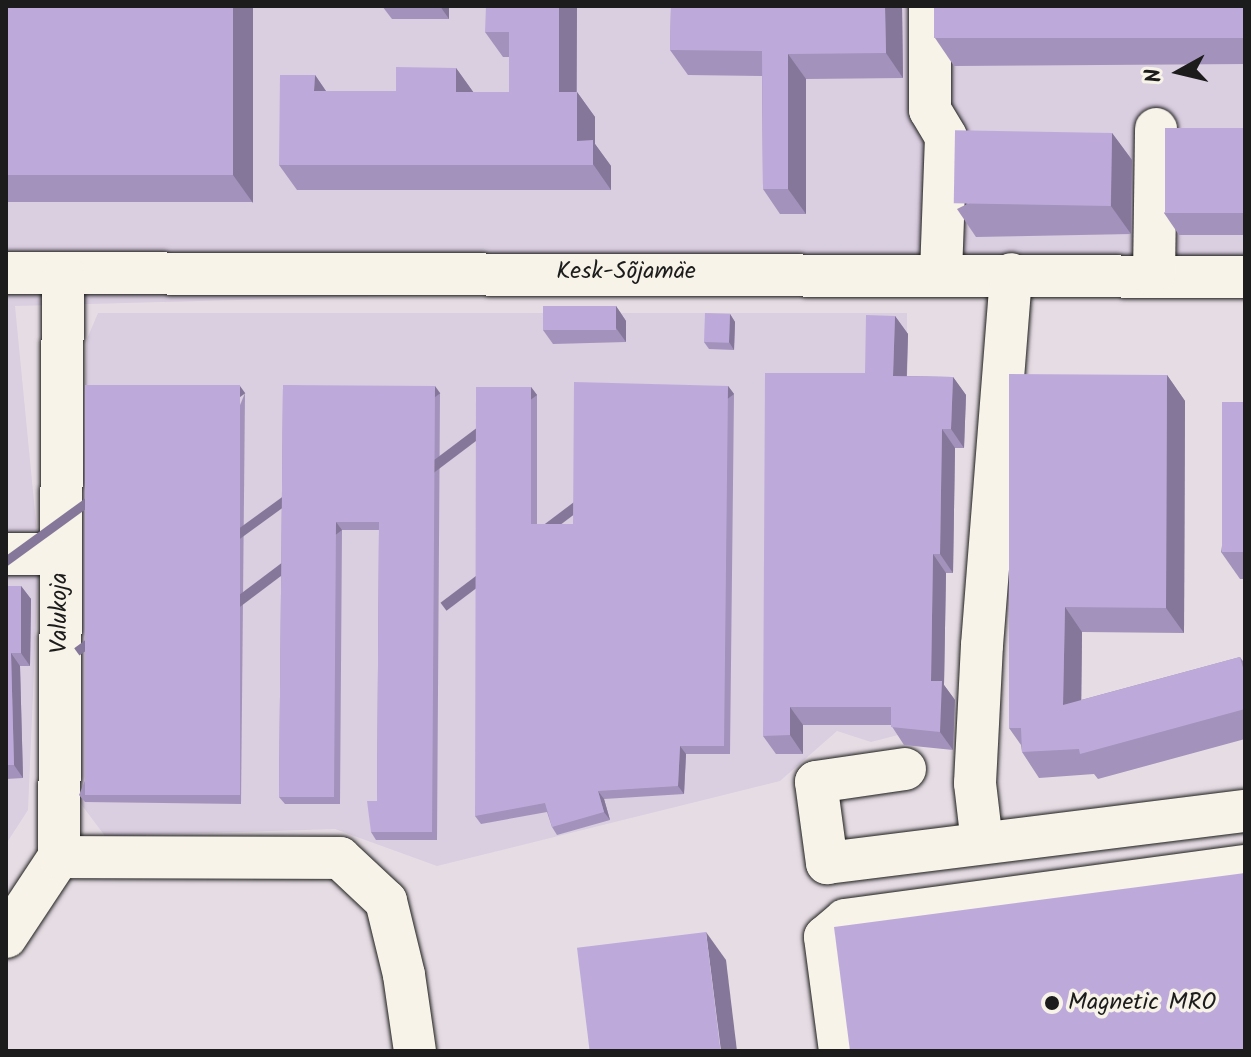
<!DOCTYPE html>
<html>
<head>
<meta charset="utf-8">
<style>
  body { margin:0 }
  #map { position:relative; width:1251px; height:1057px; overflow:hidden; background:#e6dde4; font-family:Kalam,sans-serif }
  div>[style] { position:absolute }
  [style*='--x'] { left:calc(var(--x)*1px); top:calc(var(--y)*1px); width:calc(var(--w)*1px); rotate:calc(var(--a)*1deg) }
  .built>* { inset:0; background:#dacee1 }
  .roads { filter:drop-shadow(0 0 2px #1c1c1c) drop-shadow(0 0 2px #1c1c1c) }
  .minor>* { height:42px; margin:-21px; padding:0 21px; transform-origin:21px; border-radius:21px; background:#f7f3e8 }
  .wall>* { inset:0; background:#a392bb; transform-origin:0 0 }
  .shaded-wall>* { inset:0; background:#857799; transform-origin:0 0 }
  .building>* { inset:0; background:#beaada; transform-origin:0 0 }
  .dots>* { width:22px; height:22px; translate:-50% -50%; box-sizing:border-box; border:4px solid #f7f3e8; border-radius:50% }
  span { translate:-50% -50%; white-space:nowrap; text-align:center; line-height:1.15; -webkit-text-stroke:7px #f7f3e8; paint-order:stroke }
  .street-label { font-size:24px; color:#1c1c1c }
  .poi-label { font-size:24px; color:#1c1c1c }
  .left { translate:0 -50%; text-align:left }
  .frame { position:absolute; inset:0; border:8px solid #1c1c1c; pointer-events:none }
  .north { position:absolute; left:1139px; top:32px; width:80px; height:80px; -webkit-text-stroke:6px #f7f3e8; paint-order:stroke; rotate:262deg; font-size:22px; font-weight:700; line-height:32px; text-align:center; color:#1c1c1c }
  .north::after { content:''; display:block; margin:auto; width:28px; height:36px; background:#1c1c1c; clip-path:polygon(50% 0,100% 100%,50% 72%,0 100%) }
</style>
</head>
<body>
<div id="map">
  <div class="built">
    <i style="clip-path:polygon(6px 6px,1245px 6px,1245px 261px,463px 294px,15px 306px,39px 553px,28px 810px,6px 844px)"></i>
    <i style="clip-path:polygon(98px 313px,907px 313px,905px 699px,898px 735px,871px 742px,837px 731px,780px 781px,437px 866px,335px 829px,105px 836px,75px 796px,87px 339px)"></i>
  </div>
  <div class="roads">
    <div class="minor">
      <i style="--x:930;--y:6;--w:104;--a:90"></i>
      <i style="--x:930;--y:110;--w:31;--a:59"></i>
      <i style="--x:946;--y:137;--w:137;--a:92.1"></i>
      <i style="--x:6;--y:273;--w:1239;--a:0.18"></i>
      <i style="--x:1154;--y:276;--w:147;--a:-89.2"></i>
      <i style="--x:6;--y:554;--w:55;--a:0"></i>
      <i style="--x:905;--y:769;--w:90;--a:171.7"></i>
      <i style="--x:816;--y:782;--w:82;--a:82.3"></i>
      <i style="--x:827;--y:863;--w:421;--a:-7.1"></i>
      <i style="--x:982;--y:843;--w:60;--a:-96.7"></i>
      <i style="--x:975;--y:783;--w:138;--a:-87.1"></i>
      <i style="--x:982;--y:645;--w:372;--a:-85.5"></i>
      <i style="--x:59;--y:857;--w:281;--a:0.2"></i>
      <i style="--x:340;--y:858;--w:63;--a:43.1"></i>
      <i style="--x:386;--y:901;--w:76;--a:76.3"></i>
      <i style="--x:404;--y:975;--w:77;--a:81.8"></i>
      <i style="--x:6;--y:937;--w:96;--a:-56.5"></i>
      <i style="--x:59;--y:857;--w:584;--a:-89.61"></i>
      <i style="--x:840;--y:1051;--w:115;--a:-97.5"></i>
      <i style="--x:825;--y:937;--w:26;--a:-40"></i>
      <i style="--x:845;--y:920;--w:404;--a:-7.7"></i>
    </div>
  </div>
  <div class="wall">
    <i style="left:6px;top:6px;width:247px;height:196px"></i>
    <i style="clip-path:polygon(382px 6px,449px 6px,449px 19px,392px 19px)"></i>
    <i style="clip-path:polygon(577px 6px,577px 92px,595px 117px,595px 144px,611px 166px,611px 190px,297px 190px,279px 165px,315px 75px,326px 91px,396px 91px,456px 68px,473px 92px,509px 92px,509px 57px,503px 57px,485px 32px)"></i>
    <i style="clip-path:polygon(671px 6px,902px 6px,903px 78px,806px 79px,806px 214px,780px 214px,763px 189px,762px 76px,688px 75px,670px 50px)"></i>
    <i style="clip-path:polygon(1245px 6px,1245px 64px,954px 66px,935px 38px)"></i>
    <i style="clip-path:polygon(1245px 128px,1245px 235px,1179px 235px,1164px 213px)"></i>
    <i style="clip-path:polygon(1112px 133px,1132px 160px,1131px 234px,976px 237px,957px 209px)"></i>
    <i style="clip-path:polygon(616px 306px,626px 321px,626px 342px,553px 344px,543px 330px)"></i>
    <i style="clip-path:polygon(730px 314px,735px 322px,734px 350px,709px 349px,704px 342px)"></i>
    <i style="clip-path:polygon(895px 316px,908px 334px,907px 376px,953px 377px,966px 395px,964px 448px,955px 448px,953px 573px,946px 573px,944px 685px,955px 700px,953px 750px,904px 745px,891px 725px,803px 725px,803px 754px,776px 754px,763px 736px,865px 373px)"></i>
    <i style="clip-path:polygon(1167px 375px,1185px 401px,1184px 633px,1082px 632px,1081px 700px,1240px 657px,1245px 664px,1245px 739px,1098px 779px,1094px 774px,1039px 778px,1022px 752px,1021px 745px,1009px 728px)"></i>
    <i style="clip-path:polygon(283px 385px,440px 393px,437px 840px,376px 840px,371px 832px,377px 801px,379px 530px,342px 530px,340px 804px,285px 804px,279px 797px)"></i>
    <i style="clip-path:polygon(728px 386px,734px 394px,730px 754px,686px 754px,684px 794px,604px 799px,610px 820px,557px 835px,552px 827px,547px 812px,481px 824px,475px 816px,531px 387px,537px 395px,537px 524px,573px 524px)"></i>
    <i style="clip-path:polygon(245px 393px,241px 804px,85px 802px,79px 795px)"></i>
    <i style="clip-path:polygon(1245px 402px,1245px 579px,1240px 579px,1221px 552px)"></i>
    <i style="clip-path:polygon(6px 586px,21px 586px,31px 599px,30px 666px,20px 666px,23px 778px,6px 779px)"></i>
  </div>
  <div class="shaded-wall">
    <i style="clip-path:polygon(233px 6px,253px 6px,253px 203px,233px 175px)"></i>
    <i style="clip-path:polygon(440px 6px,449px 6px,449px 19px)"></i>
    <i style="clip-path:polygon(559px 6px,577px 6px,576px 117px,559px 92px)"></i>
    <i style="clip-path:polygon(885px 6px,902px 6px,903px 78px,886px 53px)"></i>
    <i style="clip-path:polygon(788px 54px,806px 79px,806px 214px,788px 189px)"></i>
    <i style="clip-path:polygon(456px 68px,474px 93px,456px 92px)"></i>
    <i style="clip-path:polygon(315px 75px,332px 100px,314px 91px)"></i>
    <i style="clip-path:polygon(577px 92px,595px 117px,595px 144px,611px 166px,611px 190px,577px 141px)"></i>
    <i style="clip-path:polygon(1112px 133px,1132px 160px,1131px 234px,1111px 206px)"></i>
    <i style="clip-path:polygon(616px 306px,626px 321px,626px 342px,616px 328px)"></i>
    <i style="clip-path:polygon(730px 314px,735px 322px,734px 350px,729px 342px)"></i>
    <i style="clip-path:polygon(895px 316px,908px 334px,906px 394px,893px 376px)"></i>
    <i style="clip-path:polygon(1167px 375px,1185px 401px,1184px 633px,1166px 608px)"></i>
    <i style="clip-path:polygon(953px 377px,966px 395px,964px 448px,951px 429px)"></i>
    <i style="left:240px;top:386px;width:9px;height:411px;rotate:54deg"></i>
    <i style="left:435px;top:386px;width:9px;height:446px;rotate:54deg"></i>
    <i style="left:728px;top:386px;width:10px;height:360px;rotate:53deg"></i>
    <i style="left:531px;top:387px;width:10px;height:137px;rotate:53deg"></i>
    <i style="clip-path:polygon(942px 429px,955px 448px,953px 573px,940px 554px)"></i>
    <i style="left:336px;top:522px;width:10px;height:275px;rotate:53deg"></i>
    <i style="clip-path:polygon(933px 554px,946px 573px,944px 685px,955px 700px,953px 750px,940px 732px,931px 681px)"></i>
    <i style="clip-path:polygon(21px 586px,31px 599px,30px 666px,21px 653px)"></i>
    <i style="clip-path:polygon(1065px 607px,1082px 632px,1081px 730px,1063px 705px)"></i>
    <i style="clip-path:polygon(11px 653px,20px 666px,23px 778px,14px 765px)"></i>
    <i style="clip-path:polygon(790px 707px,803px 725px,803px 754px,790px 735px)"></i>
    <i style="clip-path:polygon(680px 746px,686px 754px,684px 794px,678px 786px)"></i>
    <i style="clip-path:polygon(598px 791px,604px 799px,610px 820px,604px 812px)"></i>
    <i style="clip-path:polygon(706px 932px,726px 960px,737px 1051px,721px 1051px)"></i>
  </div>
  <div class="building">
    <i style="left:6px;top:6px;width:227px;height:169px"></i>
    <i style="clip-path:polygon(486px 6px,559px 6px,559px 92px,577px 92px,577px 141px,593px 140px,593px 165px,279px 165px,280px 75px,315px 75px,314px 91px,396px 91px,396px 67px,456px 68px,456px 92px,509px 92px,509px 32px,485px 32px)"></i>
    <i style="clip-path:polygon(671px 6px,885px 6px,886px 53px,788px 54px,788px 189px,763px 189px,762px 51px,670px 50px)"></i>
    <i style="left:934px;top:6px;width:311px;height:32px"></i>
    <i style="left:1165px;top:128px;width:80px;height:85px"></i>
    <i style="left:1112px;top:133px;width:73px;height:157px;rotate:91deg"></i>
    <i style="left:543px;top:306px;width:73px;height:24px"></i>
    <i style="left:705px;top:313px;width:25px;height:29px;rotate:2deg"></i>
    <i style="clip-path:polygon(866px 315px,895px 316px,893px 376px,953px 377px,951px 429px,942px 429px,940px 554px,933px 554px,931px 681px,942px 681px,940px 732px,891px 727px,891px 707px,790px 707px,790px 735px,763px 736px,765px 373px,865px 373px)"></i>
    <i style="clip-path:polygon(1009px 374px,1167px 375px,1166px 608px,1065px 607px,1063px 705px,1240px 657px,1245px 675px,1245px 709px,1080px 754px,1079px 749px,1022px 752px,1021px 728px,1009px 728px)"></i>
    <i style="clip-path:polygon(574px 382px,728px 386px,724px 746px,680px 746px,678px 786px,598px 791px,604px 812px,552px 827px,545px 803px,475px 816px,476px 387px,531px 387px,531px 524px,573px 524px)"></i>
    <i style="left:85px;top:385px;width:155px;height:410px"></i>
    <i style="clip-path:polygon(283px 385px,435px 386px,432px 832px,371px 832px,367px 801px,377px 801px,379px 522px,336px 522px,334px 797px,279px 797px)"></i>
    <i style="left:1222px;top:402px;width:23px;height:150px"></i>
    <i style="clip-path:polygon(6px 586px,21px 586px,21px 653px,11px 653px,14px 765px,6px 765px)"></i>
    <i style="clip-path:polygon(1245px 873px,1245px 1051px,850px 1051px,834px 927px)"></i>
    <i style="left:706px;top:932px;width:120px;height:130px;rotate:83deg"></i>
  </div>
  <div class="dots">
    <i style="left:1052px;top:1003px;background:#1c1c1c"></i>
  </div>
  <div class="street-label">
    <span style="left:626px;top:272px">Kesk-Sõjamäe</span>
    <span style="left:60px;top:613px;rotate:-90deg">Valukoja</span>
  </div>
  <div class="poi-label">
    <span class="left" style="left:1068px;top:1003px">Magnetic MRO</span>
  </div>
  <div class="frame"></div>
  <div class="north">N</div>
</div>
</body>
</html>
